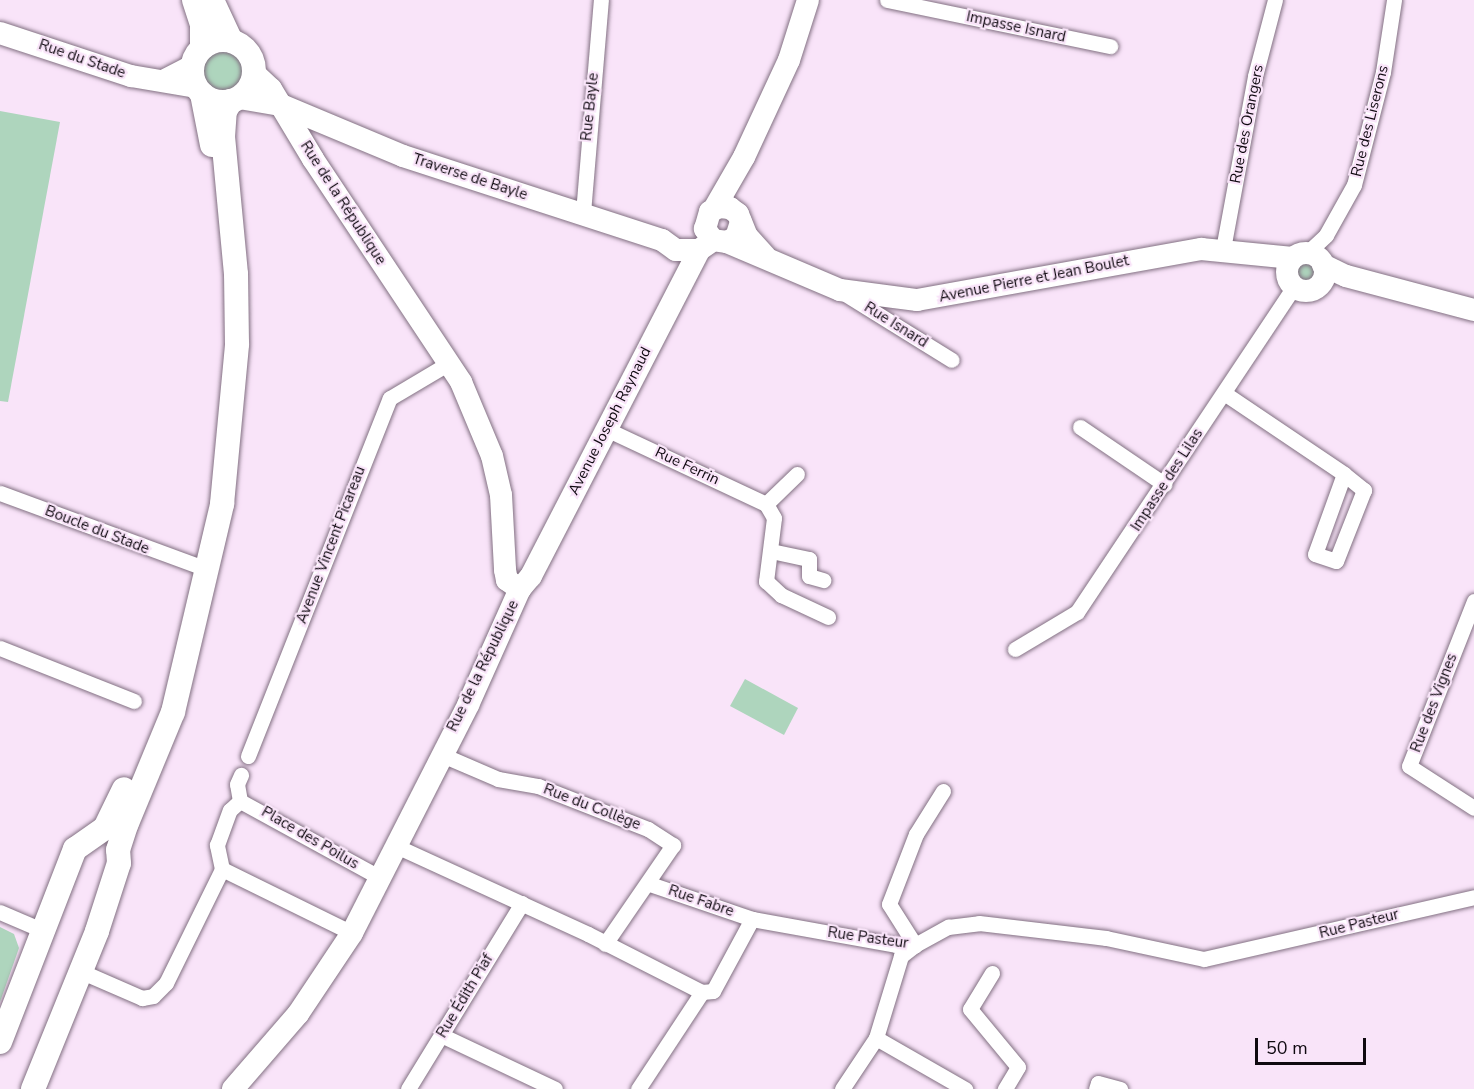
<!DOCTYPE html>
<html>
<head>
<meta charset="utf-8">
<style>
  body { margin:0 }
  #map { position:relative; width:1474px; height:1089px; overflow:hidden; background:#f9e4f9; font-family:"Nunito Sans",sans-serif }
  div>[style] { position:absolute }
  .green>* { inset:0; background:#aed5bd }
  .round { border-radius:50% }
  .roads { filter:drop-shadow(0 0 2px #827082) drop-shadow(0 0 2px #827082) }
  .street>* { height:15px; margin:-7.5px; padding:0 7.5px; transform-origin:7.5px; border-radius:7.5px; background:#fff }
  .secondary>* { height:22px; margin:-11px; padding:0 11px; transform-origin:11px; border-radius:11px; background:#fff }
  .secondary>.ring { margin:-11px; padding:0; box-sizing:content-box; background:none; border:22px solid #fff; border-radius:50% }
  .primary>* { height:24px; margin:-12px; padding:0 12px; transform-origin:12px; border-radius:12px; background:#fff }
  .primary>.ring { margin:-12px; padding:0; box-sizing:content-box; background:none; border:24px solid #fff; border-radius:50% }
  span { translate:-50% -50%; white-space:nowrap; text-align:center; line-height:1.15; -webkit-text-stroke:4.5px #f9e4f9; paint-order:stroke }
  .street-label { font-size:15px; color:#0f0910 }
  .scale { position:absolute; left:1255px; top:1038px; width:111px; height:27px; box-sizing:border-box; border:3px solid #0f0910; border-top:0; padding-left:8px; font-size:18px; line-height:21px; white-space:nowrap; color:#0f0910; -webkit-text-stroke:4px #f9e4f9; paint-order:stroke }
</style>
</head>
<body>
<div id="map">
  <div class="green">
    <div class="round" style="left:193px;top:41px;width:60px;height:60px"></div>
    <div style="clip-path:polygon(0 111px,60px 122px,8px 402px,0 401px)"></div>
    <div style="clip-path:polygon(1313px 255px,1318px 258px,1324px 278px,1312px 290px,1301px 290px,1291px 284px,1287px 269px)"></div>
    <div style="clip-path:polygon(745px 679px,798px 708px,784px 735px,730px 706px)"></div>
    <div style="clip-path:polygon(0 927px,14px 934px,19px 948px,0 1002px)"></div>
  </div>
  <div class="roads">
    <div class="street">
      <div style="left:887px;top:0;width:228px;rotate:11.7deg"></div>
      <div style="left:583px;top:213px;width:214px;rotate:-85.2deg"></div>
      <div style="left:1223px;top:249px;width:176px;rotate:-79.5deg"></div>
      <div style="left:1255px;top:76px;width:79px;rotate:-75.3deg"></div>
      <div style="left:1307px;top:253px;width:26px;rotate:-43deg"></div>
      <div style="left:1326px;top:235px;width:57px;rotate:-60.8deg"></div>
      <div style="left:1354px;top:185px;width:117px;rotate:-75.6deg"></div>
      <div style="left:1383px;top:72px;width:73px;rotate:-81.3deg"></div>
      <div style="left:847px;top:295px;width:123px;rotate:31.8deg"></div>
      <div style="left:1224px;top:393px;width:145px;rotate:34deg"></div>
      <div style="left:1344px;top:474px;width:26px;rotate:39deg"></div>
      <div style="left:1364px;top:490px;width:76px;rotate:111.5deg"></div>
      <div style="left:1336px;top:561px;width:22px;rotate:-162deg"></div>
      <div style="left:1315px;top:554px;width:85px;rotate:-70.1deg"></div>
      <div style="left:1080px;top:427px;width:102px;rotate:34.2deg"></div>
      <div style="left:606px;top:429px;width:177px;rotate:25.1deg"></div>
      <div style="left:766px;top:504px;width:16px;rotate:60deg"></div>
      <div style="left:774px;top:518px;width:64px;rotate:97.2deg"></div>
      <div style="left:766px;top:581px;width:21px;rotate:43deg"></div>
      <div style="left:781px;top:595px;width:52px;rotate:25.1deg"></div>
      <div style="left:0;top:493px;width:209px;rotate:20.2deg"></div>
      <div style="left:766px;top:504px;width:43px;rotate:-44.1deg"></div>
      <div style="left:771px;top:551px;width:39px;rotate:12deg"></div>
      <div style="left:809px;top:559px;width:17px;rotate:90deg"></div>
      <div style="left:809px;top:576px;width:15px;rotate:16deg"></div>
      <div style="left:1474px;top:601px;width:177px;rotate:111.5deg"></div>
      <div style="left:1409px;top:766px;width:77px;rotate:32.9deg"></div>
      <div style="left:0;top:648px;width:144px;rotate:21.6deg"></div>
      <div style="left:1015px;top:649px;width:72px;rotate:-30.8deg"></div>
      <div style="left:1077px;top:612px;width:391px;rotate:-56.3deg"></div>
      <div style="left:440px;top:754px;width:63px;rotate:23.3deg"></div>
      <div style="left:498px;top:779px;width:41px;rotate:9.9deg"></div>
      <div style="left:538px;top:786px;width:118px;rotate:21.4deg"></div>
      <div style="left:648px;top:829px;width:30px;rotate:33deg"></div>
      <div style="left:673px;top:845px;width:120px;rotate:124.5deg"></div>
      <div style="left:248px;top:756px;width:385px;rotate:-68.4deg"></div>
      <div style="left:390px;top:398px;width:69px;rotate:-30.7deg"></div>
      <div style="left:943px;top:791px;width:51px;rotate:122.1deg"></div>
      <div style="left:916px;top:834px;width:75px;rotate:111.1deg"></div>
      <div style="left:889px;top:904px;width:49px;rotate:57.6deg"></div>
      <div style="left:915px;top:945px;width:18px;rotate:142deg"></div>
      <div style="left:901px;top:956px;width:86px;rotate:107deg"></div>
      <div style="left:876px;top:1038px;width:103px;rotate:29.8deg"></div>
      <div style="left:240px;top:801px;width:158px;rotate:28.7deg"></div>
      <div style="left:396px;top:846px;width:211px;rotate:24.6deg"></div>
      <div style="left:588px;top:934px;width:128px;rotate:27deg"></div>
      <div style="left:702px;top:992px;width:11px;rotate:-5deg"></div>
      <div style="left:713px;top:991px;width:82px;rotate:-61.6deg"></div>
      <div style="left:752px;top:919px;width:146px;rotate:10.2deg"></div>
      <div style="left:896px;top:945px;width:19px"></div>
      <div style="left:915px;top:945px;width:38px;rotate:-29deg"></div>
      <div style="left:948px;top:927px;width:31px;rotate:-7deg"></div>
      <div style="left:979px;top:923px;width:128px;rotate:6.7deg"></div>
      <div style="left:1106px;top:938px;width:100px;rotate:12.1deg"></div>
      <div style="left:1204px;top:959px;width:277px;rotate:-12.9deg"></div>
      <div style="left:222px;top:869px;width:145px;rotate:26.2deg"></div>
      <div style="left:650px;top:884px;width:108px;rotate:18.9deg"></div>
      <div style="left:0;top:912px;width:46px;rotate:23.2deg"></div>
      <div style="left:80px;top:971px;width:68px;rotate:23.5deg"></div>
      <div style="left:142px;top:998px;width:11px;rotate:-10deg"></div>
      <div style="left:153px;top:996px;width:18px;rotate:-45deg"></div>
      <div style="left:166px;top:983px;width:127px;rotate:-63.8deg"></div>
      <div style="left:222px;top:869px;width:25px;rotate:-102deg"></div>
      <div style="left:217px;top:845px;width:37px;rotate:-70deg"></div>
      <div style="left:230px;top:810px;width:13px;rotate:-42deg"></div>
      <div style="left:240px;top:801px;width:17px;rotate:-100deg"></div>
      <div style="left:237px;top:784px;width:10px;rotate:-66deg"></div>
      <div style="left:992px;top:973px;width:42px;rotate:121.4deg"></div>
      <div style="left:970px;top:1009px;width:75px;rotate:50.4deg"></div>
      <div style="left:1018px;top:1067px;width:26px;rotate:121deg"></div>
      <div style="left:441px;top:1035px;width:126px;rotate:25.3deg"></div>
      <div style="left:408px;top:1089px;width:218px;rotate:-58.5deg"></div>
      <div style="left:638px;top:1089px;width:116px;rotate:-56.6deg"></div>
      <div style="left:842px;top:1089px;width:61px;rotate:-56.3deg"></div>
      <div style="left:1096px;top:1089px;width:6px;rotate:-72deg"></div>
      <div style="left:1098px;top:1083px;width:23px;rotate:15deg"></div>
    </div>
    <div class="secondary">
      <div style="left:0;top:33px;width:138px;rotate:18.2deg"></div>
      <div style="left:131px;top:76px;width:66px;rotate:9.6deg"></div>
      <div style="left:254px;top:73px;width:23px;rotate:43deg"></div>
      <div style="left:271px;top:89px;width:82px;rotate:59deg"></div>
      <div style="left:313px;top:159px;width:268px;rotate:56.4deg"></div>
      <div style="left:461px;top:382px;width:80px;rotate:67.3deg"></div>
      <div style="left:492px;top:456px;width:40px;rotate:77deg"></div>
      <div style="left:501px;top:495px;width:75px;rotate:86.9deg"></div>
      <div style="left:505px;top:570px;width:10px;rotate:79deg"></div>
      <div style="left:507px;top:580px;width:16px;rotate:35deg"></div>
      <div style="left:165px;top:80px;width:30px;rotate:-27deg"></div>
      <div style="left:239px;top:98px;width:43px;rotate:9.5deg"></div>
      <div style="left:281px;top:105px;width:132px;rotate:22.7deg"></div>
      <div style="left:403px;top:156px;width:272px;rotate:18deg"></div>
      <div style="left:662px;top:240px;width:17px;rotate:36deg"></div>
      <div style="left:676px;top:250px;width:23px"></div>
      <div style="left:699px;top:250px;width:12px;rotate:-35deg"></div>
      <div style="left:714px;top:209px;width:60px;rotate:-60deg"></div>
      <div style="left:744px;top:157px;width:107px;rotate:-65.1deg"></div>
      <div style="left:789px;top:60px;width:63px;rotate:-72.4deg"></div>
      <div style="left:741px;top:222px;width:16px;rotate:108deg"></div>
      <div style="left:736px;top:237px;width:10px;rotate:151deg"></div>
      <div style="left:727px;top:242px;width:14px;rotate:-172deg"></div>
      <div style="left:713px;top:240px;width:14px;rotate:-126deg"></div>
      <div style="left:705px;top:229px;width:18px;rotate:-74deg"></div>
      <div style="left:710px;top:212px;width:10px;rotate:-29deg"></div>
      <div style="left:719px;top:207px;width:11px;rotate:5deg"></div>
      <div style="left:730px;top:208px;width:10px;rotate:37deg"></div>
      <div style="left:738px;top:214px;width:24px;rotate:68deg"></div>
      <div style="left:747px;top:236px;width:27px;rotate:48deg"></div>
      <div style="left:727px;top:242px;width:123px;rotate:23deg"></div>
      <div style="left:840px;top:290px;width:78px;rotate:7.4deg"></div>
      <div style="left:917px;top:300px;width:289px;rotate:-10.2deg"></div>
      <div style="left:1201px;top:249px;width:92px;rotate:5.6deg"></div>
      <div class="ring" style="left:1287px;top:253px;width:16px;height:16px"></div>
      <div style="left:1323px;top:265px;width:25px;rotate:26deg"></div>
      <div style="left:1346px;top:276px;width:132px;rotate:14.9deg"></div>
      <div style="left:233px;top:1089px;width:99px;rotate:-49.1deg"></div>
      <div style="left:298px;top:1014px;width:97px;rotate:-56.3deg"></div>
      <div style="left:352px;top:933px;width:256px;rotate:-63deg"></div>
      <div style="left:468px;top:705px;width:127px;rotate:-65.9deg"></div>
      <div style="left:520px;top:589px;width:17px;rotate:-50deg"></div>
      <div style="left:531px;top:576px;width:367px;rotate:-62.7deg"></div>
    </div>
    <div class="primary">
      <div style="left:194px;top:0;width:25px;rotate:72deg"></div>
      <div style="left:202px;top:24px;width:24px;rotate:90deg"></div>
      <div style="left:212px;top:0;width:45px;rotate:65.1deg"></div>
      <div class="ring" style="left:192px;top:40px;width:38px;height:38px"></div>
      <div style="left:202px;top:94px;width:52px;rotate:78.9deg"></div>
      <div style="left:0;top:1042px;width:207px;rotate:-68.8deg"></div>
      <div style="left:75px;top:849px;width:37px;rotate:-35deg"></div>
      <div style="left:105px;top:828px;width:43px;rotate:-64deg"></div>
      <div style="left:33px;top:1089px;width:170px;rotate:-67.9deg"></div>
      <div style="left:97px;top:931px;width:71px;rotate:-72.1deg"></div>
      <div style="left:119px;top:863px;width:13px;rotate:-94deg"></div>
      <div style="left:118px;top:850px;width:28px;rotate:-72deg"></div>
      <div style="left:127px;top:823px;width:120px;rotate:-67.5deg"></div>
      <div style="left:173px;top:712px;width:214px;rotate:-76.7deg"></div>
      <div style="left:222px;top:504px;width:161px;rotate:-84.6deg"></div>
      <div style="left:237px;top:344px;width:70px;rotate:-90.8deg"></div>
      <div style="left:236px;top:274px;width:138px;rotate:-95.4deg"></div>
      <div style="left:223px;top:137px;width:26px;rotate:-86deg"></div>
      <div style="left:225px;top:111px;width:12px;rotate:-59deg"></div>
    </div>
  </div>
  <div class="street-label">
    <span style="left:1016px;top:27px;rotate:12deg">Impasse Isnard</span>
    <span style="left:82px;top:59px;rotate:19deg">Rue du Stade</span>
    <span style="left:590px;top:107px;rotate:-84deg">Rue Bayle</span>
    <span style="left:1370px;top:121px;rotate:-76deg">Rue des Liserons</span>
    <span style="left:1247px;top:124px;rotate:-79deg">Rue des Orangers</span>
    <span style="left:470px;top:177px;rotate:18deg">Traverse de Bayle</span>
    <span style="left:343px;top:203px;rotate:57deg">Rue de la République</span>
    <span style="left:1034px;top:279px;rotate:-11deg">Avenue Pierre et Jean Boulet</span>
    <span style="left:896px;top:325px;rotate:32deg">Rue Isnard</span>
    <span style="left:610px;top:421px;rotate:-63deg">Avenue Joseph Raynaud</span>
    <span style="left:687px;top:466px;rotate:25deg">Rue Ferrin</span>
    <span style="left:1167px;top:480px;rotate:-57deg">Impasse des Lilas</span>
    <span style="left:97px;top:530px;rotate:21deg">Boucle du Stade</span>
    <span style="left:331px;top:545px;rotate:-69deg">Avenue Vincent Picareau</span>
    <span style="left:483px;top:666px;rotate:-64deg">Rue de la République</span>
    <span style="left:1434px;top:703px;rotate:-69deg">Rue des Vignes</span>
    <span style="left:592px;top:807px;rotate:21deg">Rue du Collège</span>
    <span style="left:310px;top:838px;rotate:30deg">Place des Poilus</span>
    <span style="left:701px;top:901px;rotate:19deg">Rue Fabre</span>
    <span style="left:1359px;top:924px;rotate:-14deg">Rue Pasteur</span>
    <span style="left:868px;top:938px;rotate:8deg">Rue Pasteur</span>
    <span style="left:465px;top:996px;rotate:-59deg">Rue Édith Piaf</span>
  </div>
  <div class="scale">50 m</div>
</div>
</body>
</html>
